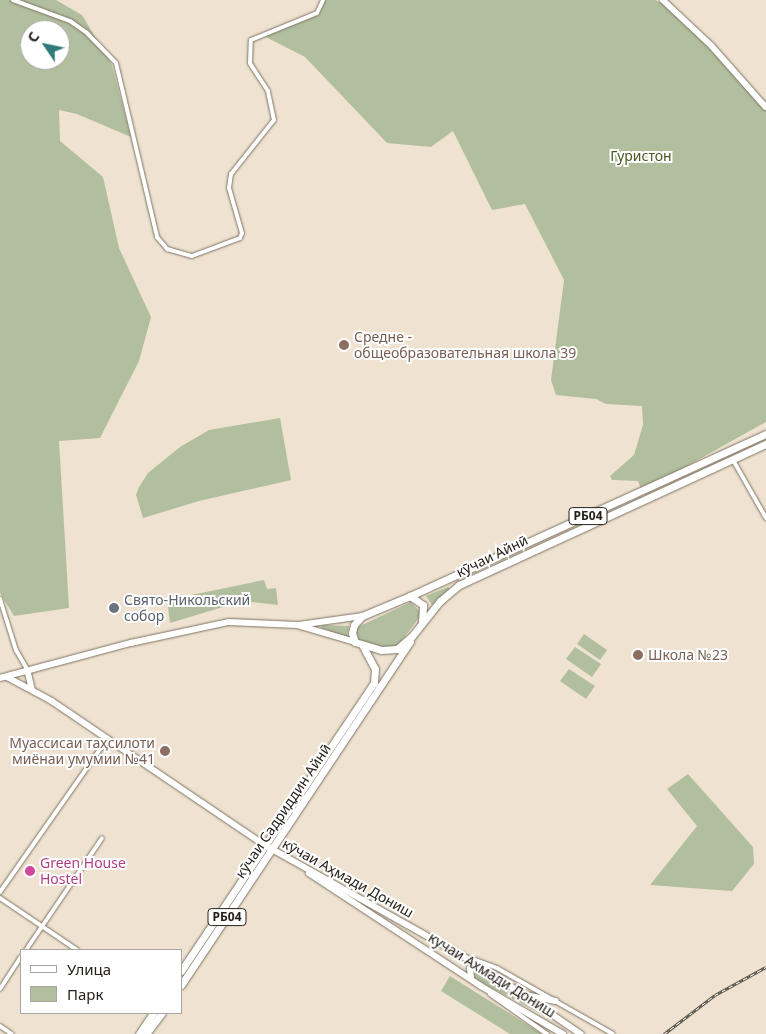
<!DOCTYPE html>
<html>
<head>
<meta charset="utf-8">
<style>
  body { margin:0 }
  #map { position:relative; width:766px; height:1034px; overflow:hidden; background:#efe2d1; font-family:"Noto Sans",sans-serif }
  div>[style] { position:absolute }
  .green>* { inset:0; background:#b2bf9e }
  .roads { filter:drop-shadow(0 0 1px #7e7363) drop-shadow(0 0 1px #7e7363) }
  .street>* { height:4px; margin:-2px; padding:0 2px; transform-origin:2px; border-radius:2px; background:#fff }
  .secondary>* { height:5.5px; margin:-2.75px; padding:0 2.75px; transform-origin:2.75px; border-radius:2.75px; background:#fff }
  .highway>* { height:7px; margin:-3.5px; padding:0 3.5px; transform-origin:3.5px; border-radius:3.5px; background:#fff }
  .rail>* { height:3px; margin-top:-1.5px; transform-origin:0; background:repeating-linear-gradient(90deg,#fff 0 4px,#514b41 0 8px); box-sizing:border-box; border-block:1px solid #514b41 }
  .dots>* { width:14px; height:14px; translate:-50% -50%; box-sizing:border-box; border:2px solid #fff; border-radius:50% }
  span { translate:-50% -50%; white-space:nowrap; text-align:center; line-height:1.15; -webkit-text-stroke:4px #fff; paint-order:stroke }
  .shield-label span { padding:1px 4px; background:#fff; border:1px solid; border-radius:4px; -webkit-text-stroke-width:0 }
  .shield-label { font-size:12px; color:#252019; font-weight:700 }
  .park-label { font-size:14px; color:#46581e }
  .education-label { font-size:14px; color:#785e54 }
  .left { translate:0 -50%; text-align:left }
  .right { translate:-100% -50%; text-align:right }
  .street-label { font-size:14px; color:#252019 }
  .worship-label { font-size:14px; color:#5b616d }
  .hotel-label { font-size:14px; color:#b23c85 }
  .legend { position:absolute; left:20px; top:949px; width:162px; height:65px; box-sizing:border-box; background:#fff; border:1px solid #a8a6a3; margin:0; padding:6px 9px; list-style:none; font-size:15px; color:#252019 }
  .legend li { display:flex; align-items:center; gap:10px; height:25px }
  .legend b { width:25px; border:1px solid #a8a6a3 }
  .north { position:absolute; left:20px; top:20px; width:50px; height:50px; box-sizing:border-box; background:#fff; border:1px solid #a8a6a3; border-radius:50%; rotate:304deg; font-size:14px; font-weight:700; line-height:20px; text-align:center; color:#252019 }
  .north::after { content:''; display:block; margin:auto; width:18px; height:22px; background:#317a7a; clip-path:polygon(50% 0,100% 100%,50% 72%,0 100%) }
</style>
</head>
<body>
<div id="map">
  <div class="green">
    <div style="clip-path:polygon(evenodd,0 0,56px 0,82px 15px,112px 65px,131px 137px,77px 114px,59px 110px,60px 141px,103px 177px,119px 248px,151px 317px,139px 361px,100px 438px,59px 441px,69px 608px,14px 616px,0 593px,0 0,30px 30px,60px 30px,60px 60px,30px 60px,30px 30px)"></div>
    <div style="clip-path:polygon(322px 0,655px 0,674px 9px,766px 108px,766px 422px,642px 491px,638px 481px,612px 480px,610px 476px,634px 455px,643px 425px,642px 406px,606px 404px,596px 399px,556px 395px,551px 380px,564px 280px,525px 204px,492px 210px,453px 131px,431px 147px,387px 143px,305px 57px,262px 35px,317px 11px)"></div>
    <div style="clip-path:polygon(280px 418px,291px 480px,199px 501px,143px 518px,136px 495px,139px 487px,148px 473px,180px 447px,209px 430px)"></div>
    <div style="clip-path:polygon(264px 580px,267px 589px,276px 588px,278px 605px,243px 601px,170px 623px,167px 600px)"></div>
    <div style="clip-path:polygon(448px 587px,450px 589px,432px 605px,426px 596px)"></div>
    <div style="clip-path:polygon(411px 602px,422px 614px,399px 644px,386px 648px,359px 640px,356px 630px,360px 626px)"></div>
    <div style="clip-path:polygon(322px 625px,349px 626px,347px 637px,321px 628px)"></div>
    <div style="clip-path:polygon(584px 634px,607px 650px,600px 660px,577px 644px)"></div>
    <div style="clip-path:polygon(575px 647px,601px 664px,592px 677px,566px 659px)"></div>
    <div style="clip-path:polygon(569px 669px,595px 686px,586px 699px,560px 681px)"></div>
    <div style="clip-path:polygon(688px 774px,753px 847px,754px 864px,732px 891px,650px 885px,697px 826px,667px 789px)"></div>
    <div style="clip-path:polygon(479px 971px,486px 975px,543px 1015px,475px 979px,474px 973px)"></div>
    <div style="clip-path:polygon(450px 976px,542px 1034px,510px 1034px,441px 991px)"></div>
  </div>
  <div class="roads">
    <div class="street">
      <div style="left:13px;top:0;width:61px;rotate:20.2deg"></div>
      <div style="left:70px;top:21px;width:19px;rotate:35deg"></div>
      <div style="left:86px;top:32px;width:43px;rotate:45.9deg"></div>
      <div style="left:116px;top:63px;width:179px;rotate:76.7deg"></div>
      <div style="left:157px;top:237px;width:16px;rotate:50deg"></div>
      <div style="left:167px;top:249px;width:26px;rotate:16deg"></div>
      <div style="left:192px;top:256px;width:51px;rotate:-20.6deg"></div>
      <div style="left:240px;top:238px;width:5px;rotate:-68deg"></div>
      <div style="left:242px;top:233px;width:47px;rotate:-106.1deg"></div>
      <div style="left:229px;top:188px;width:14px;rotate:-82deg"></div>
      <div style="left:231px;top:174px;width:69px;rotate:-51.5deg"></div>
      <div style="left:274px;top:120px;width:30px;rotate:-102deg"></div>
      <div style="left:268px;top:91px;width:33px;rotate:-123deg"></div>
      <div style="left:250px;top:63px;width:23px;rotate:-88deg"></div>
      <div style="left:251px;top:40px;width:71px;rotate:-22.2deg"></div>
      <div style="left:317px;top:13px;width:14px;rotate:-65deg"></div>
      <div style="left:733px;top:460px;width:67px;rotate:60.4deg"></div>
      <div style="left:0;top:599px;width:53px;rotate:72.6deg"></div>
      <div style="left:16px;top:650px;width:24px;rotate:60deg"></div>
      <div style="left:0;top:892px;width:187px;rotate:-55deg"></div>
      <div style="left:0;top:898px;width:93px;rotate:34deg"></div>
      <div style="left:26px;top:950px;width:135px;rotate:-55.8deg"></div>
      <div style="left:472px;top:959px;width:27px;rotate:20deg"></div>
      <div style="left:497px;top:968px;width:133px;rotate:29.6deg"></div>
      <div style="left:0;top:989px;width:38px;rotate:-57deg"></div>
      <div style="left:490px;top:994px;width:70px;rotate:35.1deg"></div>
      <div style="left:0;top:1026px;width:14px;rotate:34deg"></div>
    </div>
    <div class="secondary">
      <div style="left:663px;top:0;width:67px;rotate:43.2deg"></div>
      <div style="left:712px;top:46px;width:81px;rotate:48.5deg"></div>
      <div style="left:299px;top:625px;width:64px;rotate:-8.1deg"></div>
      <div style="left:28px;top:671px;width:18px;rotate:77deg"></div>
      <div style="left:7px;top:677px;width:51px;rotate:28.1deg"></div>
      <div style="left:52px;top:701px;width:257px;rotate:34.1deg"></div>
      <div style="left:265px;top:845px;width:253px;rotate:29.3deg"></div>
      <div style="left:486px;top:969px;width:115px;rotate:34.4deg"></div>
      <div style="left:0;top:678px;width:136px;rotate:-15deg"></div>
      <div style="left:131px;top:643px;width:100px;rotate:-12.1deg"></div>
      <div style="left:229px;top:622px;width:68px;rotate:2.5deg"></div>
      <div style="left:297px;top:625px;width:60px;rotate:16.3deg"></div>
      <div style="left:309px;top:873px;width:206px;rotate:33.3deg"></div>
      <div style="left:481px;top:986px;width:95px;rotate:30.3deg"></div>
      <div style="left:471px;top:978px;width:9px;rotate:-96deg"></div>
      <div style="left:470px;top:969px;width:10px;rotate:-24deg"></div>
      <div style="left:525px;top:995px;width:31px;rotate:11deg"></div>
    </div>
    <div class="highway">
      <div style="left:410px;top:596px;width:391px;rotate:-24.5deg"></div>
      <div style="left:422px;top:621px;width:16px;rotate:-86deg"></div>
      <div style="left:423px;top:605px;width:16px;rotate:-145deg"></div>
      <div style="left:410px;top:596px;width:52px;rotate:157.4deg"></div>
      <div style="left:362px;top:616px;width:12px;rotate:132deg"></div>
      <div style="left:354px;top:625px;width:8px;rotate:104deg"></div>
      <div style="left:352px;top:633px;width:9px;rotate:72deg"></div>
      <div style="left:355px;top:642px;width:27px;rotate:17deg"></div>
      <div style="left:381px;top:650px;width:16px;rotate:-4deg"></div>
      <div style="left:397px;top:649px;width:20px;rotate:-41deg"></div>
      <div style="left:412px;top:636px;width:45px;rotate:-51.3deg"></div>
      <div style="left:440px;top:601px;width:25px;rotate:-40deg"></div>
      <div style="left:459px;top:585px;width:338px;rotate:-24.7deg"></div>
      <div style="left:181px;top:971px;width:347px;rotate:-56.2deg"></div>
      <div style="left:374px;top:683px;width:14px;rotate:-86deg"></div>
      <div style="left:375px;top:669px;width:27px;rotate:-118deg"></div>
      <div style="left:181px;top:985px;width:413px;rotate:-56.3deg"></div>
      <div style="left:139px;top:1034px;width:25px;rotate:-56deg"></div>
      <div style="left:146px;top:1034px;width:26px;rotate:-53deg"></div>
    </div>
  </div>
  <div class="rail">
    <div style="left:664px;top:1034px;width:64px;rotate:-37.4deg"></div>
    <div style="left:715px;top:995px;width:58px;rotate:-28.8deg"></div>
  </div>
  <div class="dots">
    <div style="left:344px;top:345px;background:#8d6e63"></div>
    <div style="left:114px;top:608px;background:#6b7280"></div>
    <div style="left:638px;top:655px;background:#8d6e63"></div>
    <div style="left:165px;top:751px;background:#8d6e63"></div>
    <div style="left:30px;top:871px;background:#d1479c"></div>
  </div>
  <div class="shield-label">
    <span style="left:588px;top:516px">РБ04</span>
    <span style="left:227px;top:917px">РБ04</span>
  </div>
  <div class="park-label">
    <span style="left:641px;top:156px">Гуристон</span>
  </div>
  <div class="education-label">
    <span class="left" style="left:354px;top:345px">Средне -<br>общеобразовательная школа 39</span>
    <span class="left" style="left:648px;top:655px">Школа №23</span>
    <span class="right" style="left:155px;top:751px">Муассисаи таҳсилоти<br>миёнаи умумии №41</span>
  </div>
  <div class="street-label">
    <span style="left:492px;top:556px;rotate:-26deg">кӯчаи Айнӣ</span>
    <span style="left:283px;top:811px;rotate:-56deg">кӯчаи Садриддин Айнӣ</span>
    <span style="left:348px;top:878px;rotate:29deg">кӯчаи Аҳмади Дониш</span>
    <span style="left:492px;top:975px;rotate:32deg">кучаи Ахмади Дониш</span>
  </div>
  <div class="worship-label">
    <span class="left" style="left:124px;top:608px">Свято-Никольский<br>собор</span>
  </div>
  <div class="hotel-label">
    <span class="left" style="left:40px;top:871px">Green House<br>Hostel</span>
  </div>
  <ul class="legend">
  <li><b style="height:6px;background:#fff"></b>Улица</li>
  <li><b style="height:14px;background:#b2bf9e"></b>Парк</li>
  </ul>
  <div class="north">С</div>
</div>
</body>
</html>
